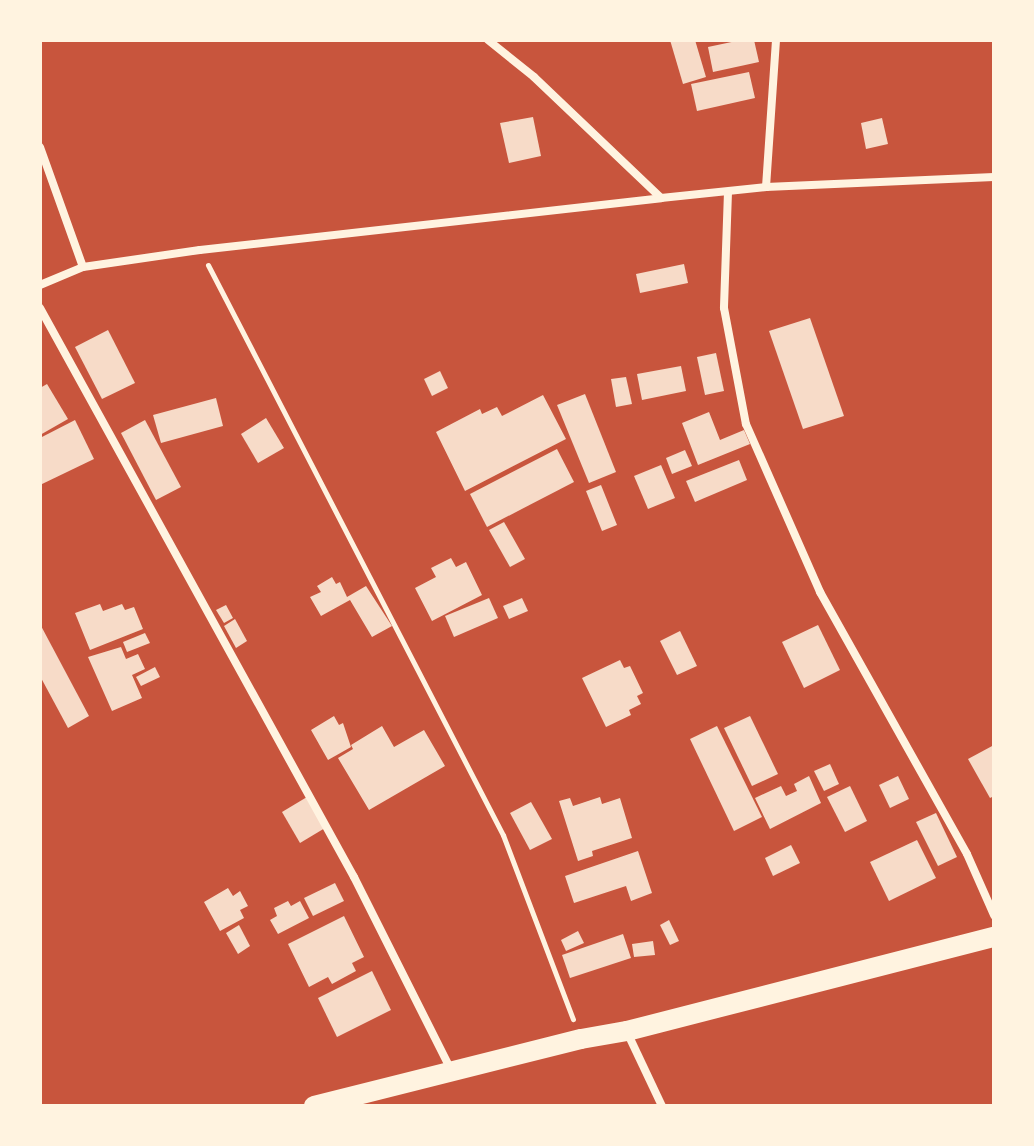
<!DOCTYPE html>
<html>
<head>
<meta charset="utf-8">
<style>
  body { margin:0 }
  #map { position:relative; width:1034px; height:1146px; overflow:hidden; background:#c8553d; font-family:Arial,sans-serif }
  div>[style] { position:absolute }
  .building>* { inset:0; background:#f7dbc8 }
  .path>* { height:5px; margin:-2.5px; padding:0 2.5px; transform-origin:2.5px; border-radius:2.5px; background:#fff3e0 }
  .minor>* { height:8px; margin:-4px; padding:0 4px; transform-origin:4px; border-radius:4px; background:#fff3e0 }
  .primary>* { height:20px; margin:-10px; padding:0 10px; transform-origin:10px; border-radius:10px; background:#fff3e0 }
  span { translate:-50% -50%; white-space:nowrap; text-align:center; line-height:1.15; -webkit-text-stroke:7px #fff3e0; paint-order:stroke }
  .frame { position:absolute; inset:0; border:42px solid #fff3e0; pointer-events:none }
</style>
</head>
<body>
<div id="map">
  <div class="building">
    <div style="clip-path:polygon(670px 40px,695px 40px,706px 77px,683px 84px)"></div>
    <div style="clip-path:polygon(741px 40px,754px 40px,759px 62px,713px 72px,708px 47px)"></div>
    <div style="clip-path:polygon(749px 72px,755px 98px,697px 111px,691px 84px)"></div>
    <div style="clip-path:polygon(533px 117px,541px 156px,509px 163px,500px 123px)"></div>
    <div style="clip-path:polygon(882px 118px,888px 144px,866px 149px,861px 123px)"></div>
    <div style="clip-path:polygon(684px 264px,688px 283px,640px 293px,636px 274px)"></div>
    <div style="clip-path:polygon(810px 318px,844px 416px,803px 429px,769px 331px)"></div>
    <div style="clip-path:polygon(108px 330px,135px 383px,102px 399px,75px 347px)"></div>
    <div style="clip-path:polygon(716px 353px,724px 391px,705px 395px,697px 357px)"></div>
    <div style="clip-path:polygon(681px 366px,686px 391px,642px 400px,637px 374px)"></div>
    <div style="clip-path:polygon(440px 371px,448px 388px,432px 396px,424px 379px)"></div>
    <div style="clip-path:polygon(626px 377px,632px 404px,616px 407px,611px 379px)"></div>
    <div style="clip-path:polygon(47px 384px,68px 419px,40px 435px,40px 388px)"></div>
    <div style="clip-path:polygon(585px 394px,616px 472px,589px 483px,557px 405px)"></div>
    <div style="clip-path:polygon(543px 395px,566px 439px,465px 491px,436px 432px,480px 409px,482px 414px,497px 407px,502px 416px)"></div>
    <div style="clip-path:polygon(216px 398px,223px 426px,161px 443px,153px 415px)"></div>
    <div style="clip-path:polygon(709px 412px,720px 440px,744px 430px,750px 444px,698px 465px,682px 423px)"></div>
    <div style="clip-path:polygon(266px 418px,284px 448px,258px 463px,241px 434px)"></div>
    <div style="clip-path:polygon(75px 420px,94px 459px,40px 485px,40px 438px)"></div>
    <div style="clip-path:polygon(145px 420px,181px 487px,156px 500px,121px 433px)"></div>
    <div style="clip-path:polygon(557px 449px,574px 482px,487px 527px,470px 494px)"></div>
    <div style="clip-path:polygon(685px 450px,692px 466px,672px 474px,666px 458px)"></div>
    <div style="clip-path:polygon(739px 460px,747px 480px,695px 502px,686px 481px)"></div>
    <div style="clip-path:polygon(661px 465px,675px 498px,648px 509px,634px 476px)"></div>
    <div style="clip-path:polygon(601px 485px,617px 525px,602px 531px,586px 491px)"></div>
    <div style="clip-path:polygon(504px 522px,525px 559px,510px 567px,489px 530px)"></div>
    <div style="clip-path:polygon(451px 558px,456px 567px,466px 562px,482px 595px,432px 621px,415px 588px,436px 577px,431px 568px)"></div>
    <div style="clip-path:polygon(332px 577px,336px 584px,340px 582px,347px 597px,366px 586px,392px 626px,372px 637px,350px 600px,321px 616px,310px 597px,321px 592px,317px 586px)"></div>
    <div style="clip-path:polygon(489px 598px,498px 618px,454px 637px,445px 616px)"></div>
    <div style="clip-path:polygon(522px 598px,528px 611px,509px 619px,503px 606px)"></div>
    <div style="clip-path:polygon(100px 604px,103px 611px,122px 604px,125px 610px,134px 607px,143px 629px,90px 650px,75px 613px)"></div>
    <div style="clip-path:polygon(226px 605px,233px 618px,224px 623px,216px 610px)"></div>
    <div style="clip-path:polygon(235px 619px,247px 641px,236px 648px,224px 626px)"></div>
    <div style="clip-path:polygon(40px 624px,89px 716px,68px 728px,40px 676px)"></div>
    <div style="clip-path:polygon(818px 625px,840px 670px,804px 688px,782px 642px)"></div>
    <div style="clip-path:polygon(680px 631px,697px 666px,677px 675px,660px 641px)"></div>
    <div style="clip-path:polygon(145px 633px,150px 643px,127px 652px,123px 642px)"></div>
    <div style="clip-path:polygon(121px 647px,126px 659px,138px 654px,145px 669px,132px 675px,142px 698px,112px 711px,88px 657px)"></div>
    <div style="clip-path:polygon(620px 660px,624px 668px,630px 666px,643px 693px,637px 696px,641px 704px,629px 710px,631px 715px,606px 727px,582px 678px)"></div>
    <div style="clip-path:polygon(155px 667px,160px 677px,141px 686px,136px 677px)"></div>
    <div style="clip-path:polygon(334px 716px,339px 725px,343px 723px,351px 747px,328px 760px,311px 730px)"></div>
    <div style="clip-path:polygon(750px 716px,778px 774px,752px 786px,724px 728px)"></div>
    <div style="clip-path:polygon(382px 726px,394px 747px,424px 730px,445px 766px,369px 810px,338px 758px,353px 749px,351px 745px)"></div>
    <div style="clip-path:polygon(717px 726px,762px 817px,734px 831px,690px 739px)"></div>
    <div style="clip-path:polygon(994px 745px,994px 796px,990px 798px,968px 759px)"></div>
    <div style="clip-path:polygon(830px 764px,839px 784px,824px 791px,814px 771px)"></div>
    <div style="clip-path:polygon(809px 776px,821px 803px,770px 829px,755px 798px,781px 786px,786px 796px,797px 791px,794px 784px)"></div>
    <div style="clip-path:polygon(898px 776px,909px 799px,890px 808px,879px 785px)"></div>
    <div style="clip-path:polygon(850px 786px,867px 821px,845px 832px,827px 797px)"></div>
    <div style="clip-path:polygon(307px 797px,325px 828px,300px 843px,282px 812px)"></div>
    <div style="clip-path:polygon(600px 797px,602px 804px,620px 798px,632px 838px,592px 851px,593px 856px,578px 861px,559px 801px,570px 798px,573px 806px)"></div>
    <div style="clip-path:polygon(531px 802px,552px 839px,530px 850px,510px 813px)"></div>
    <div style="clip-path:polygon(936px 813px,957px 857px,938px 866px,916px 822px)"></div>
    <div style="clip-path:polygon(917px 840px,936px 878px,889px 901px,870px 862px)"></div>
    <div style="clip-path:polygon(791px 845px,800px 863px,773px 876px,765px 858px)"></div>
    <div style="clip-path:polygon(638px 851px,652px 893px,631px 901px,626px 886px,574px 903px,565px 876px)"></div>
    <div style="clip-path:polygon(335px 883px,344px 901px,313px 916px,304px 898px)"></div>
    <div style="clip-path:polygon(228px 888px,233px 896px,240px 891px,248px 906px,240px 910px,244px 918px,220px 931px,204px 902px)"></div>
    <div style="clip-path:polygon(288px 901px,291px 906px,300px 901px,309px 918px,278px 934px,270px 920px,277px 916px,274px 908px)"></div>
    <div style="clip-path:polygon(344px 916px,364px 957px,352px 963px,356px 971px,332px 984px,328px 977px,309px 987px,288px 944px)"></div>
    <div style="clip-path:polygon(669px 920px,679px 941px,670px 945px,660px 925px)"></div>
    <div style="clip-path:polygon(239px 925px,250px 946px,238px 954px,226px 933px)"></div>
    <div style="clip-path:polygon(578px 931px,584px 943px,566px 951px,561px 940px)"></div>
    <div style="clip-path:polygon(623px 934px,631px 958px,570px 978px,562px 955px)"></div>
    <div style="clip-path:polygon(653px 941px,655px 955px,634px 957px,632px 944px)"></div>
    <div style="clip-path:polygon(372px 971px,391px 1010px,337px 1037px,318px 998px)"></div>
  </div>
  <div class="path">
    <div style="left:208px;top:265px;width:642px;rotate:62.64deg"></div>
    <div style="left:503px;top:835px;width:197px;rotate:69.2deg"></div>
  </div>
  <div class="minor">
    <div style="left:488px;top:40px;width:59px;rotate:38.8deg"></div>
    <div style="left:534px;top:77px;width:175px;rotate:43.6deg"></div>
    <div style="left:40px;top:147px;width:127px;rotate:70.3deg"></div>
    <div style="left:766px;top:187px;width:147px;rotate:-86.1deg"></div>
    <div style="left:728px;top:192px;width:116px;rotate:92deg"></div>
    <div style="left:724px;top:308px;width:118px;rotate:79.3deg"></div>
    <div style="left:746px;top:424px;width:184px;rotate:66.2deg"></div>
    <div style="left:820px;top:592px;width:300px;rotate:60.7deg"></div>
    <div style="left:967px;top:854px;width:67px;rotate:66.1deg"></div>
    <div style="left:40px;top:285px;width:47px;rotate:-22.7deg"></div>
    <div style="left:83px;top:267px;width:118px;rotate:-8.3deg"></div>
    <div style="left:200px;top:250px;width:464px;rotate:-6.4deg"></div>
    <div style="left:661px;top:198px;width:106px;rotate:-6deg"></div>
    <div style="left:766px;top:187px;width:228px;rotate:-2.5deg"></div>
    <div style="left:40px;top:308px;width:650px;rotate:61.11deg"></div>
    <div style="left:354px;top:877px;width:216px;rotate:63.3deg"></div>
    <div style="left:627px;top:1032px;width:82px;rotate:64.7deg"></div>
  </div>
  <div class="primary">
    <div style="left:314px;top:1106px;width:275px;rotate:-14.1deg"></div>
    <div style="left:581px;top:1039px;width:47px;rotate:-9.9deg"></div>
    <div style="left:627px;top:1031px;width:379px;rotate:-14.4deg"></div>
  </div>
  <div class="frame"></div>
</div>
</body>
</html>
